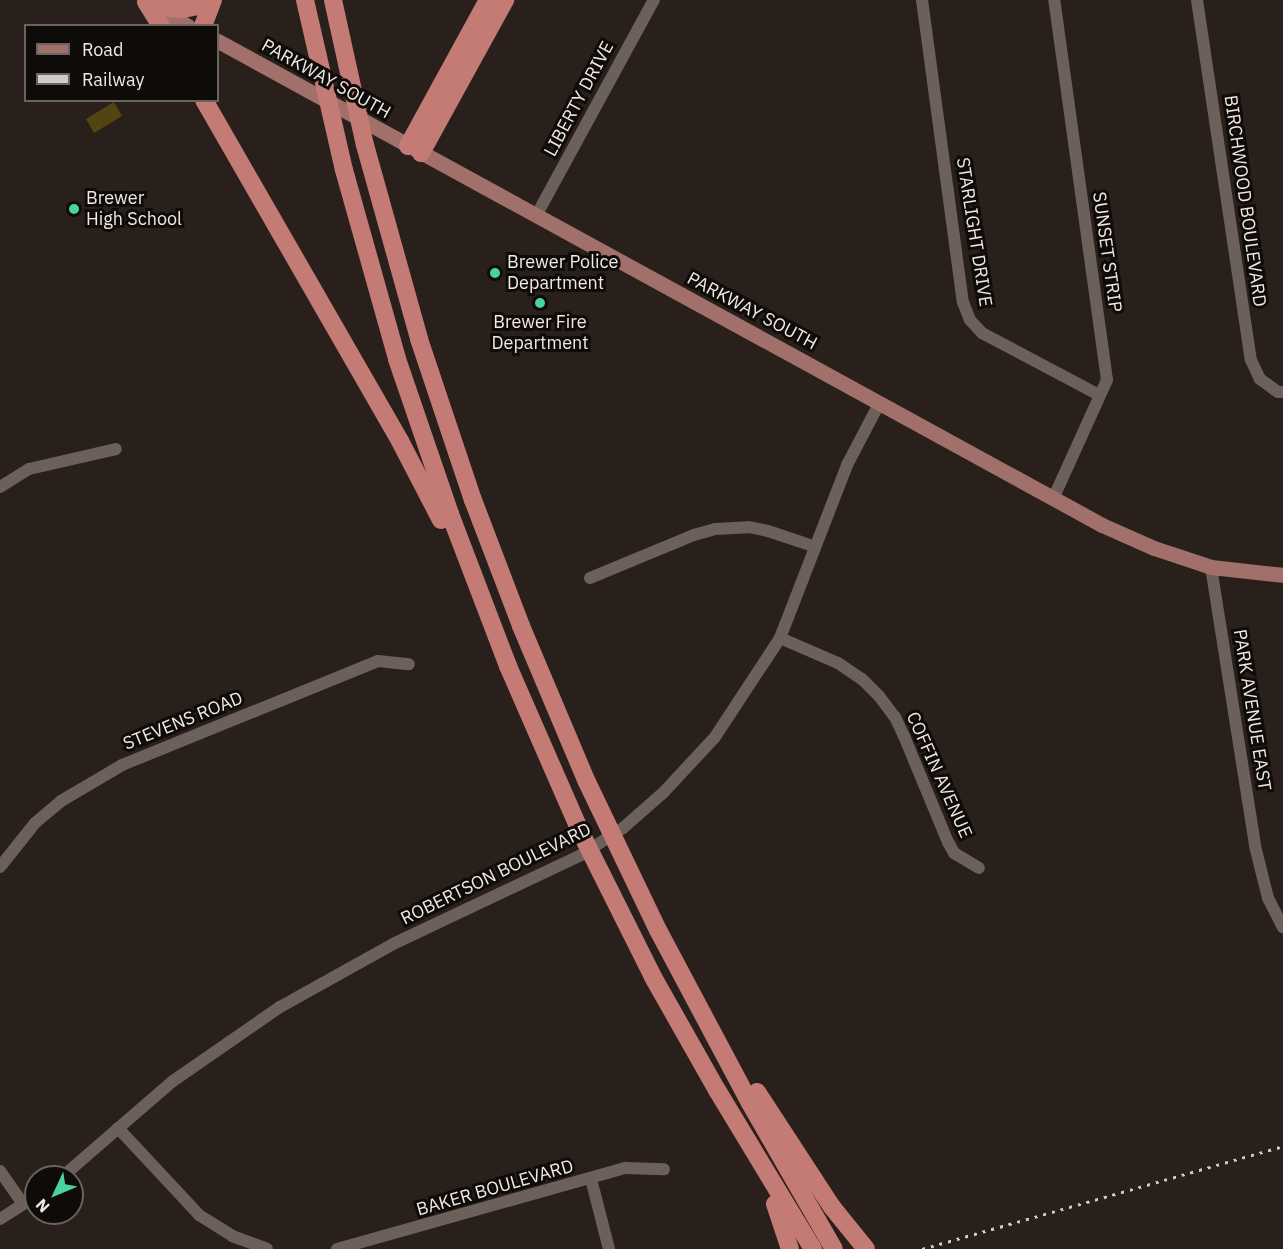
<!DOCTYPE html>
<html>
<head>
<meta charset="utf-8">
<style>
  body { margin:0 }
  #map { position:relative; width:1283px; height:1249px; overflow:hidden; background:#2a201b; font-family:"IBM Plex Sans",sans-serif }
  div>[style] { position:absolute }
  .green>* { inset:0; background:#524511 }
  .minor>* { height:12px; margin:-6px; padding:0 6px; transform-origin:6px; border-radius:6px; background:#6c605b }
  .major>* { height:15px; margin:-7.5px; padding:0 7.5px; transform-origin:7.5px; border-radius:7.5px; background:#a1706b }
  .highway>* { height:18px; margin:-9px; padding:0 9px; transform-origin:9px; border-radius:9px; background:#c47b76 }
  .rail>* { height:3px; margin-top:-1.5px; transform-origin:0; background:repeating-linear-gradient(90deg,#d1cac6 0 3px,transparent 0 9px) }
  .dots>* { width:16px; height:16px; translate:-50% -50%; box-sizing:border-box; border:3px solid #0f0b08; border-radius:50% }
  span { translate:-50% -50%; white-space:nowrap; text-align:center; line-height:1.15; -webkit-text-stroke:6px #0f0b08; paint-order:stroke }
  .street-label { font-size:18px; color:#f0e9e5 }
  .poi-label { font-size:18px; color:#f0e9e5 }
  .left { translate:0 -50%; text-align:left }
  .legend { position:absolute; left:24px; top:24px; width:195px; height:78px; box-sizing:border-box; background:#0f0b08; border:2px solid #696460; margin:0; padding:8px 10px; list-style:none; font-size:18px; color:#f0e9e5 }
  .legend li { display:flex; align-items:center; gap:12px; height:30px }
  .legend b { width:30px; border:2px solid #696460 }
  .north { position:absolute; left:24px; top:1165px; width:60px; height:60px; box-sizing:border-box; background:#0f0b08; border:2px solid #696460; border-radius:50%; rotate:226deg; font-size:16px; font-weight:700; line-height:24px; text-align:center; color:#f0e9e5 }
  .north::after { content:''; display:block; margin:auto; width:21px; height:27px; background:#48d49d; clip-path:polygon(50% 0,100% 100%,50% 72%,0 100%) }
</style>
</head>
<body>
<div id="map">
  <div class="green">
    <div style="clip-path:polygon(114px 102px,122px 116px,94px 133px,86px 119px)"></div>
  </div>
  <div class="minor">
    <div style="left:922px;top:0;width:305px;rotate:82.3deg"></div>
    <div style="left:963px;top:302px;width:19px;rotate:69deg"></div>
    <div style="left:970px;top:320px;width:18px;rotate:47deg"></div>
    <div style="left:982px;top:333px;width:132px;rotate:27.9deg"></div>
    <div style="left:1197px;top:0;width:364px;rotate:81.5deg"></div>
    <div style="left:1251px;top:360px;width:21px;rotate:65deg"></div>
    <div style="left:1260px;top:379px;width:22px;rotate:36deg"></div>
    <div style="left:1278px;top:392px;width:5px"></div>
    <div style="left:536px;top:216px;width:246px;rotate:-61.4deg"></div>
    <div style="left:0;top:487px;width:34px;rotate:-32deg"></div>
    <div style="left:29px;top:469px;width:89px;rotate:-12.9deg"></div>
    <div style="left:1053px;top:499px;width:131px;rotate:-65.6deg"></div>
    <div style="left:1107px;top:380px;width:384px;rotate:-97.9deg"></div>
    <div style="left:1211px;top:567px;width:282px;rotate:81deg"></div>
    <div style="left:1255px;top:846px;width:54px;rotate:76deg"></div>
    <div style="left:1268px;top:898px;width:33px;rotate:63deg"></div>
    <div style="left:590px;top:578px;width:113px;rotate:-22.5deg"></div>
    <div style="left:694px;top:535px;width:22px;rotate:-16deg"></div>
    <div style="left:715px;top:529px;width:34px;rotate:-3deg"></div>
    <div style="left:749px;top:527px;width:19px;rotate:12deg"></div>
    <div style="left:768px;top:531px;width:47px;rotate:18.4deg"></div>
    <div style="left:780px;top:638px;width:63px;rotate:23.3deg"></div>
    <div style="left:838px;top:663px;width:29px;rotate:34deg"></div>
    <div style="left:862px;top:679px;width:24px;rotate:45deg"></div>
    <div style="left:879px;top:696px;width:26px;rotate:53deg"></div>
    <div style="left:895px;top:717px;width:21px;rotate:65deg"></div>
    <div style="left:904px;top:736px;width:115px;rotate:67.5deg"></div>
    <div style="left:948px;top:842px;width:13px;rotate:61deg"></div>
    <div style="left:954px;top:853px;width:29px;rotate:31deg"></div>
    <div style="left:0;top:867px;width:56px;rotate:-51.5deg"></div>
    <div style="left:35px;top:823px;width:34px;rotate:-40deg"></div>
    <div style="left:61px;top:801px;width:71px;rotate:-30.5deg"></div>
    <div style="left:122px;top:765px;width:276px;rotate:-22.1deg"></div>
    <div style="left:378px;top:661px;width:31px;rotate:6deg"></div>
    <div style="left:118px;top:1128px;width:119px;rotate:47deg"></div>
    <div style="left:199px;top:1215px;width:39px;rotate:32deg"></div>
    <div style="left:232px;top:1236px;width:37px;rotate:20deg"></div>
    <div style="left:0;top:1171px;width:40px;rotate:55.1deg"></div>
    <div style="left:62px;top:1177px;width:147px;rotate:-40.9deg"></div>
    <div style="left:173px;top:1081px;width:130px;rotate:-34.7deg"></div>
    <div style="left:280px;top:1007px;width:129px;rotate:-29.1deg"></div>
    <div style="left:393px;top:944px;width:208px;rotate:-25.3deg"></div>
    <div style="left:581px;top:855px;width:50px;rotate:-32.7deg"></div>
    <div style="left:623px;top:828px;width:53px;rotate:-41.2deg"></div>
    <div style="left:663px;top:793px;width:76px;rotate:-47.1deg"></div>
    <div style="left:715px;top:737px;width:118px;rotate:-56.7deg"></div>
    <div style="left:780px;top:638px;width:186px;rotate:-68.8deg"></div>
    <div style="left:847px;top:465px;width:69px;rotate:-62.3deg"></div>
    <div style="left:591px;top:1179px;width:72px;rotate:75.6deg"></div>
    <div style="left:0;top:1219px;width:43px;rotate:-32.6deg"></div>
    <div style="left:337px;top:1249px;width:300px;rotate:-15.7deg"></div>
    <div style="left:626px;top:1168px;width:38px;rotate:2deg"></div>
  </div>
  <div class="major">
    <div style="left:155px;top:7px;width:38px;rotate:30deg"></div>
    <div style="left:218px;top:41px;width:1008px;rotate:28.7deg"></div>
    <div style="left:1102px;top:525px;width:57px;rotate:23.9deg"></div>
    <div style="left:1154px;top:548px;width:60px;rotate:18.4deg"></div>
    <div style="left:1211px;top:567px;width:72px;rotate:6.3deg"></div>
  </div>
  <div class="highway">
    <div style="left:305px;top:0;width:174px;rotate:77.1deg"></div>
    <div style="left:344px;top:170px;width:196px;rotate:74.3deg"></div>
    <div style="left:397px;top:359px;width:164px;rotate:71.1deg"></div>
    <div style="left:450px;top:514px;width:163px;rotate:69.1deg"></div>
    <div style="left:508px;top:666px;width:180px;rotate:66.4deg"></div>
    <div style="left:580px;top:831px;width:163px;rotate:63.4deg"></div>
    <div style="left:653px;top:977px;width:130px;rotate:60.5deg"></div>
    <div style="left:717px;top:1090px;width:186px;rotate:58.9deg"></div>
    <div style="left:333px;top:0;width:148px;rotate:77.6deg"></div>
    <div style="left:365px;top:145px;width:201px;rotate:74.4deg"></div>
    <div style="left:419px;top:339px;width:170px;rotate:71.5deg"></div>
    <div style="left:473px;top:500px;width:135px;rotate:69.1deg"></div>
    <div style="left:521px;top:626px;width:169px;rotate:67.1deg"></div>
    <div style="left:587px;top:782px;width:164px;rotate:64.4deg"></div>
    <div style="left:658px;top:930px;width:196px;rotate:62deg"></div>
    <div style="left:750px;top:1103px;width:168px;rotate:60.1deg"></div>
    <div style="left:146px;top:2px;width:28px;rotate:58deg"></div>
    <div style="left:155px;top:7px;width:28px;rotate:4deg"></div>
    <div style="left:183px;top:9px;width:16px;rotate:-11deg"></div>
    <div style="left:199px;top:6px;width:11px;rotate:-34deg"></div>
    <div style="left:203px;top:26px;width:28px;rotate:-69deg"></div>
    <div style="left:204px;top:100px;width:393px;rotate:60.1deg"></div>
    <div style="left:400px;top:441px;width:89px;rotate:62.6deg"></div>
    <div style="left:408px;top:146px;width:166px;rotate:-61.3deg"></div>
    <div style="left:421px;top:153px;width:175px;rotate:-61.2deg"></div>
    <div style="left:757px;top:1092px;width:137px;rotate:56.9deg"></div>
    <div style="left:832px;top:1207px;width:54px;rotate:51deg"></div>
    <div style="left:775px;top:1204px;width:47px;rotate:71.6deg"></div>
  </div>
  <div class="rail">
    <div style="left:922px;top:1249px;width:375px;rotate:-15.9deg"></div>
  </div>
  <div class="dots">
    <div style="left:74px;top:209px;background:#48d49d"></div>
    <div style="left:495px;top:273px;background:#48d49d"></div>
    <div style="left:540px;top:303px;background:#48d49d"></div>
  </div>
  <div class="street-label">
    <span style="left:326px;top:79px;rotate:29deg">PARKWAY SOUTH</span>
    <span style="left:579px;top:99px;rotate:-62deg">LIBERTY DRIVE</span>
    <span style="left:1245px;top:201px;rotate:82deg">BIRCHWOOD BOULEVARD</span>
    <span style="left:974px;top:232px;rotate:81deg">STARLIGHT DRIVE</span>
    <span style="left:1107px;top:252px;rotate:82deg">SUNSET STRIP</span>
    <span style="left:752px;top:311px;rotate:28deg">PARKWAY SOUTH</span>
    <span style="left:1252px;top:710px;rotate:81deg">PARK AVENUE EAST</span>
    <span style="left:183px;top:721px;rotate:-22deg">STEVENS ROAD</span>
    <span style="left:939px;top:775px;rotate:66deg">COFFIN AVENUE</span>
    <span style="left:496px;top:874px;rotate:-26deg">ROBERTSON BOULEVARD</span>
    <span style="left:495px;top:1188px;rotate:-16deg">BAKER BOULEVARD</span>
  </div>
  <div class="poi-label">
    <span class="left" style="left:86px;top:209px">Brewer<br>High School</span>
    <span class="left" style="left:507px;top:273px">Brewer Police<br>Department</span>
    <span style="left:540px;top:333px">Brewer Fire<br>Department</span>
  </div>
  <ul class="legend">
  <li><b style="height:8px;background:#a1706b"></b>Road</li>
  <li><b style="height:8px;background:#d1cac6"></b>Railway</li>
  </ul>
  <div class="north">N</div>
</div>
</body>
</html>
